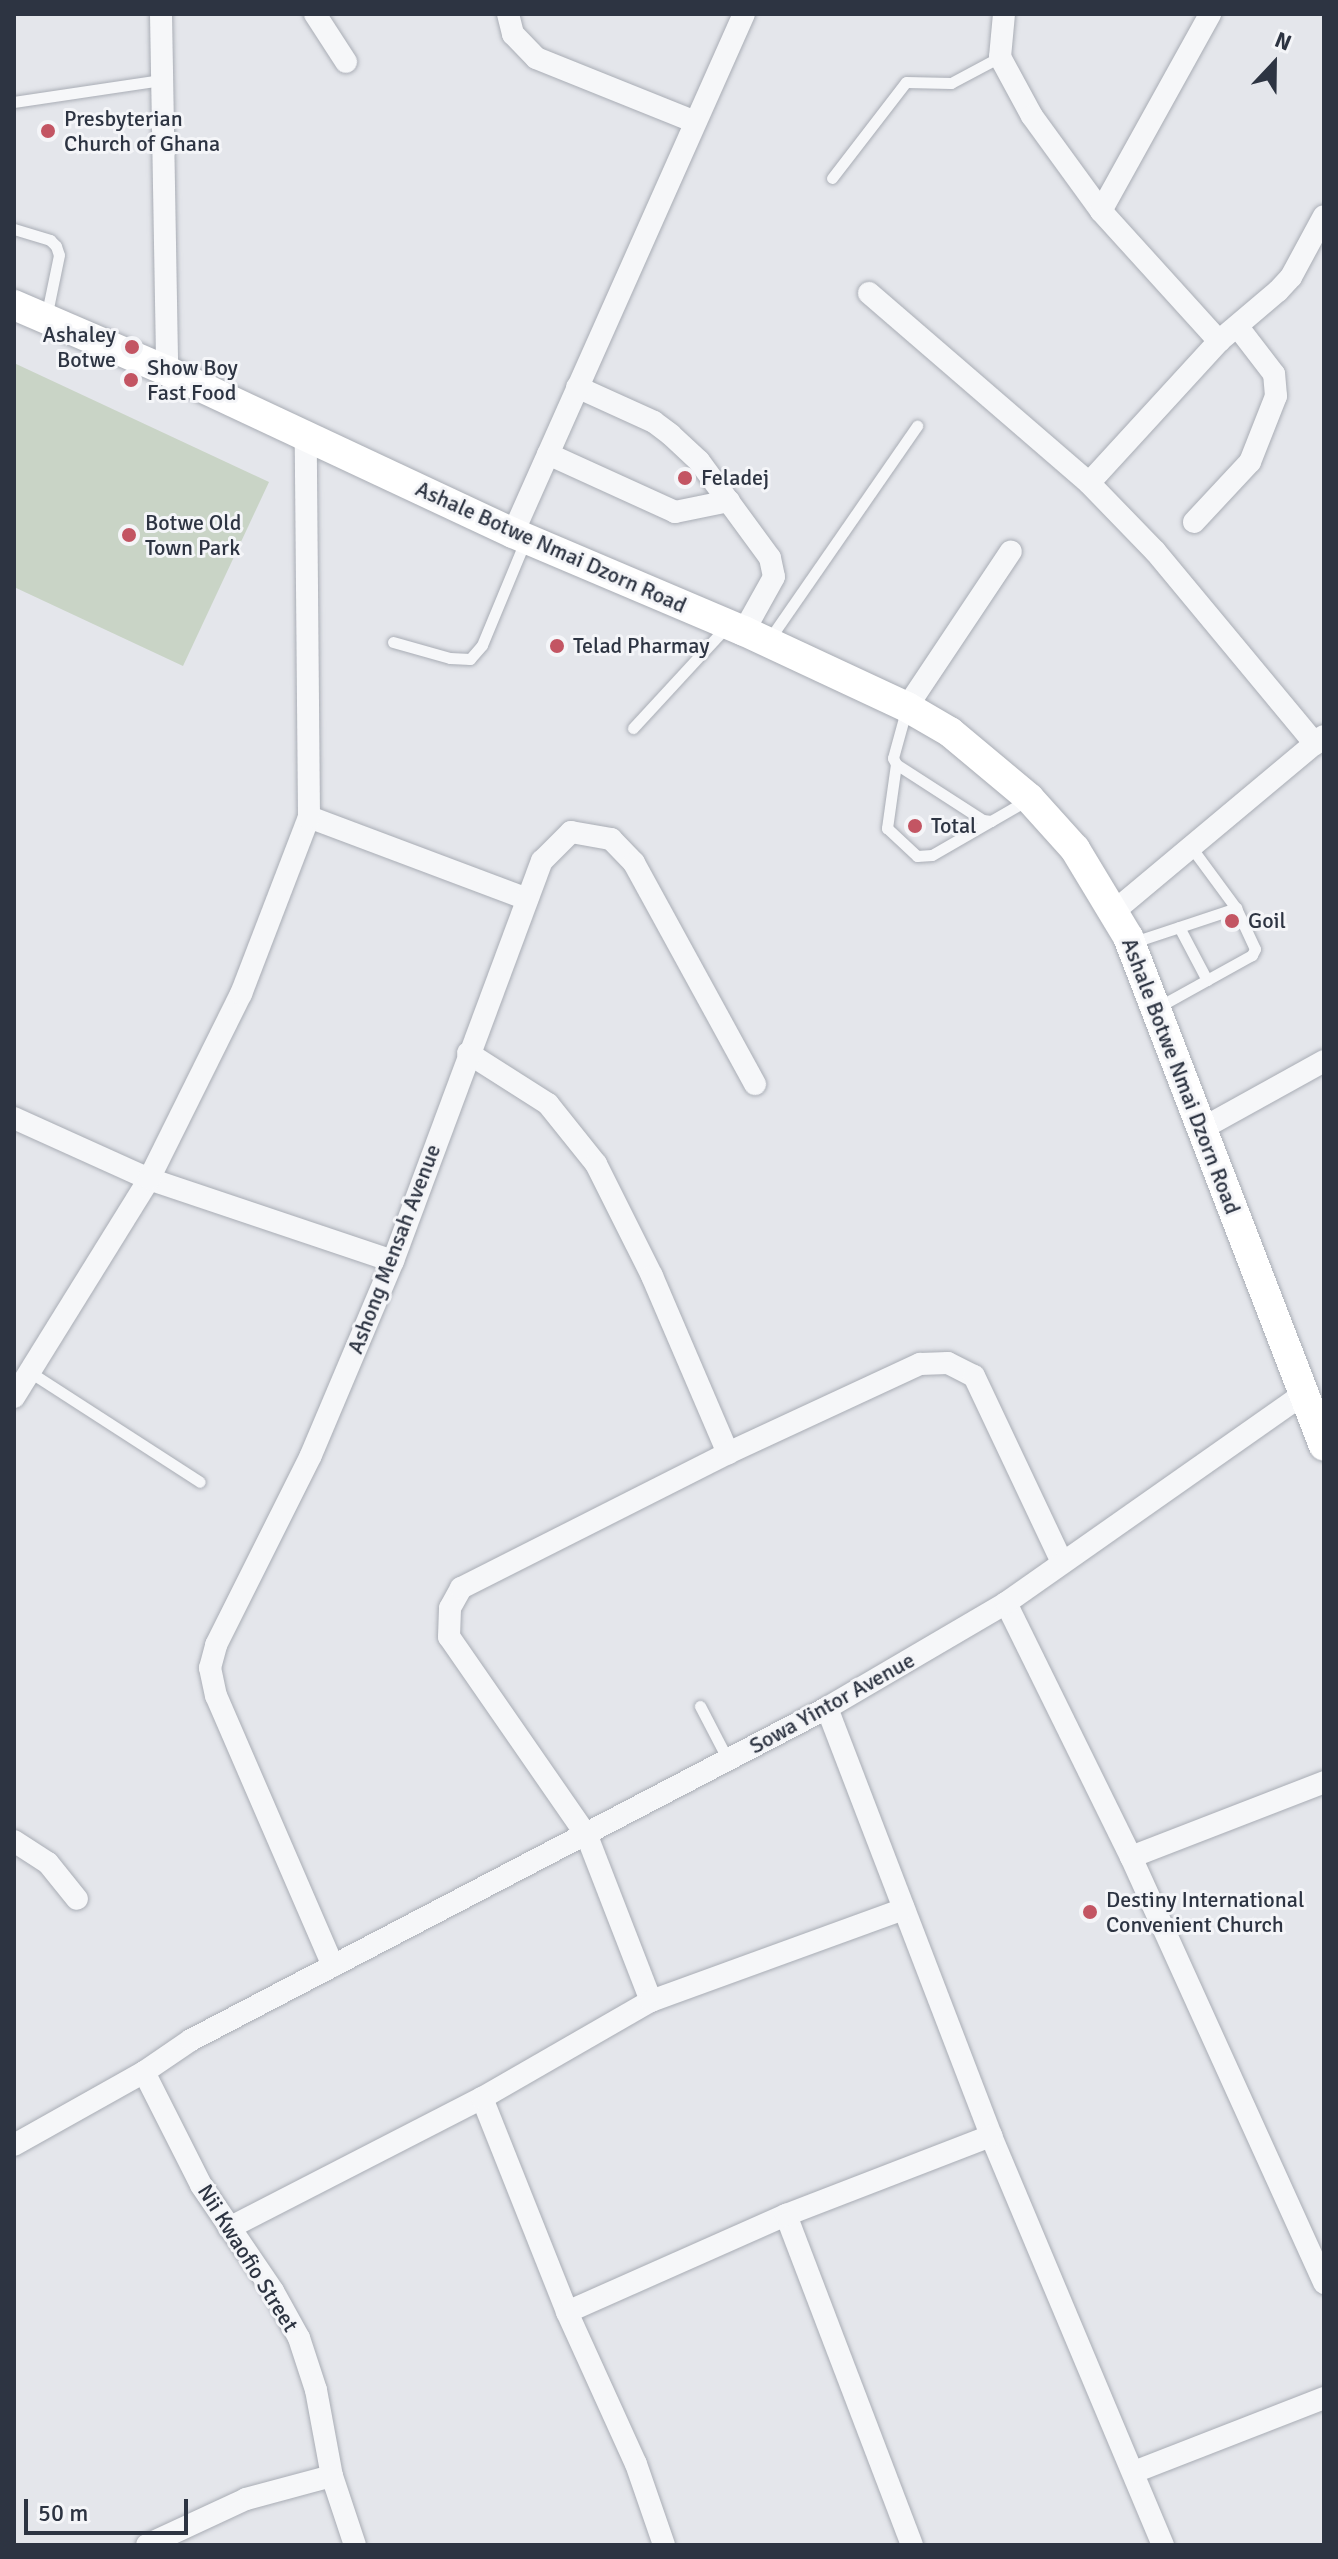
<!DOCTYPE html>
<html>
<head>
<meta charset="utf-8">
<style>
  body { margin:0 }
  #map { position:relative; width:1338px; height:2559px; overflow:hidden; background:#e4e6eb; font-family:Signika,sans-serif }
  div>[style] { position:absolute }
  .green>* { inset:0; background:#c9d4c6 }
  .roads { filter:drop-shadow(0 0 2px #a9adb5) drop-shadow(0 0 2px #a9adb5) }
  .lane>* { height:11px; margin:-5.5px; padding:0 5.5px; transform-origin:5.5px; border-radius:5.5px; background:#f6f7f9 }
  .street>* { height:22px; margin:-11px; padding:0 11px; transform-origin:11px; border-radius:11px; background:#f6f7f9 }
  .secondary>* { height:30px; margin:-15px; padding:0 15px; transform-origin:15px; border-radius:15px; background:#fff }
  .dots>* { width:22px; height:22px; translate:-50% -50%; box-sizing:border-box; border:4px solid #f4f5f8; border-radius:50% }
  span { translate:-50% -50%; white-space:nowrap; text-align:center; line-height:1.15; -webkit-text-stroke:6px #f4f5f8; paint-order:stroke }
  .poi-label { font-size:22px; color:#2d3442 }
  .left { translate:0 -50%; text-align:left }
  .right { translate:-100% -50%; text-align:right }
  .street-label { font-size:22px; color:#2d3442 }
  .frame { position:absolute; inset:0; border:16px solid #2d3442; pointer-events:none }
  .north { position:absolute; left:1234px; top:24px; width:80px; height:80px; -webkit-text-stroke:6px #f4f5f8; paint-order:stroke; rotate:22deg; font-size:22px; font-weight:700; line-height:32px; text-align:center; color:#2d3442 }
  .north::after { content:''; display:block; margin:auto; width:28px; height:36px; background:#2d3442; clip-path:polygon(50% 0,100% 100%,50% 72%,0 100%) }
  .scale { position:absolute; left:24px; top:2499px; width:164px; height:36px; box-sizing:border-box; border:4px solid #2d3442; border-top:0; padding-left:10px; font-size:24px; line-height:28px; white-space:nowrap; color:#2d3442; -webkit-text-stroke:6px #f4f5f8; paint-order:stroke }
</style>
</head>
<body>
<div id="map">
  <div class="green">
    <div style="clip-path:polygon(14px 363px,269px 482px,183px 666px,14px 587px)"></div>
  </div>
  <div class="roads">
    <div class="lane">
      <div style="left:14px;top:102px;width:150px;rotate:-8.5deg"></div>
      <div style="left:832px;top:178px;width:121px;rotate:-52.4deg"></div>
      <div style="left:906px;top:82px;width:45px;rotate:1.3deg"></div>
      <div style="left:951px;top:83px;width:55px;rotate:-28deg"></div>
      <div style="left:14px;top:229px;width:38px;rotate:17deg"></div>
      <div style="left:50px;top:240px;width:8px;rotate:45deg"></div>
      <div style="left:56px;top:246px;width:9px;rotate:72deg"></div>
      <div style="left:59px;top:255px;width:64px;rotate:101.7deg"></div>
      <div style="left:768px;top:641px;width:262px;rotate:-55.3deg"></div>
      <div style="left:393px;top:642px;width:59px;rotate:15.7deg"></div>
      <div style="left:450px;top:658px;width:20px;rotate:3deg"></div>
      <div style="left:470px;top:659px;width:18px;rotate:-49deg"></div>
      <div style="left:482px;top:645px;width:115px;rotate:-67.5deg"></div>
      <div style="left:907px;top:707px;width:53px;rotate:105.4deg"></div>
      <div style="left:893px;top:758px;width:7px;rotate:63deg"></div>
      <div style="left:896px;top:764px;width:103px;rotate:32.8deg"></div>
      <div style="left:983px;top:820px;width:8px;rotate:7deg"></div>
      <div style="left:991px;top:821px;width:44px;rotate:-30.1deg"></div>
      <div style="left:633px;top:728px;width:140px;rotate:-47.3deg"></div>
      <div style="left:896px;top:764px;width:65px;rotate:98deg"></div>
      <div style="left:887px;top:828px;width:41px;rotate:43deg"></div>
      <div style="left:917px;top:856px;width:15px;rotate:-4deg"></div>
      <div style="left:932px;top:855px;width:68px;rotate:-30deg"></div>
      <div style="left:1191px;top:847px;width:76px;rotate:53.6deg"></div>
      <div style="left:1179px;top:927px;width:60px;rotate:62.2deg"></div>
      <div style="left:1134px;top:942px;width:108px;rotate:-18.4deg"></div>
      <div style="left:1236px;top:908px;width:45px;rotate:65.1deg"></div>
      <div style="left:1255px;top:949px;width:7px;rotate:117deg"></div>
      <div style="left:1252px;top:955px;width:107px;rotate:151deg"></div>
      <div style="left:30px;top:1372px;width:202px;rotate:32.9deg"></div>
      <div style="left:700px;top:1706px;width:61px;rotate:62.6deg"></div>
    </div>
    <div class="street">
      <div style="left:161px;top:14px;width:357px;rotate:89deg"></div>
      <div style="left:315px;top:14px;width:57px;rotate:57.1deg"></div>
      <div style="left:508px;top:14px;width:21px;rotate:76deg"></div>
      <div style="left:513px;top:34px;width:33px;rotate:46deg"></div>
      <div style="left:536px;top:58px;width:171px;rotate:21.9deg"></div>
      <div style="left:1004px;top:14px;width:43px;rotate:95.3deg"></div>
      <div style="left:1000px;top:57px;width:67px;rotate:61.5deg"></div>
      <div style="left:1032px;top:116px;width:117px;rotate:54deg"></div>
      <div style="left:1101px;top:211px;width:176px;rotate:47.8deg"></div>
      <div style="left:1101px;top:211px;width:225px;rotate:-61deg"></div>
      <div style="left:869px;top:293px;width:291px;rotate:40.8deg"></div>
      <div style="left:1089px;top:483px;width:95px;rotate:45.9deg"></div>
      <div style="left:1155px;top:551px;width:251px;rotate:50.3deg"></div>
      <div style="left:577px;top:387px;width:85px;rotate:24.4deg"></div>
      <div style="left:654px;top:422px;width:21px;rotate:37deg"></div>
      <div style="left:671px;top:435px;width:38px;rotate:43deg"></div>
      <div style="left:699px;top:461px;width:120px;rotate:53.8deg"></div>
      <div style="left:770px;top:558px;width:19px;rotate:78deg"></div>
      <div style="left:774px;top:577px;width:62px;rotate:119.1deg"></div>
      <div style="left:548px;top:454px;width:140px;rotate:24.5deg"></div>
      <div style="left:675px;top:512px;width:55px;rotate:-11.5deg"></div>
      <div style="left:1089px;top:483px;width:193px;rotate:-47.5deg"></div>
      <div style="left:1219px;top:341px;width:77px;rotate:-40.3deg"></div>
      <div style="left:1278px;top:291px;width:19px;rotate:-47deg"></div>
      <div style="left:1291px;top:277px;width:69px;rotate:-61.6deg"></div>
      <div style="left:1194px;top:522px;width:82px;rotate:-47deg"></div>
      <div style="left:1250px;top:462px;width:71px;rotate:-68.5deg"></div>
      <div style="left:1276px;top:396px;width:22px;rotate:-95deg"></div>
      <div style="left:1274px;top:374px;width:59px;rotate:-127.5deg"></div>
      <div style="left:513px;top:533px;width:568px;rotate:-66.01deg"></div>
      <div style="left:907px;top:707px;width:187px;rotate:-56.3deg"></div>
      <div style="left:309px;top:817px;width:233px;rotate:20.6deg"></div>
      <div style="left:1112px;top:913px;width:276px;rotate:-39.9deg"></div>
      <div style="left:468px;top:1053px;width:95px;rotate:32.5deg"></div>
      <div style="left:548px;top:1104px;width:77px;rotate:51.3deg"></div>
      <div style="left:596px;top:1164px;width:125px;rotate:63.4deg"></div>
      <div style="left:652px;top:1276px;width:193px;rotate:66.8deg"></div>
      <div style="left:14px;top:1118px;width:148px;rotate:24.3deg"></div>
      <div style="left:149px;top:1179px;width:257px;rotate:18.6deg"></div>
      <div style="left:1203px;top:1128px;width:138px;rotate:-29deg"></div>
      <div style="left:14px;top:1397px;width:256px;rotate:-58.2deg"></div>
      <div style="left:149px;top:1179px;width:207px;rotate:-63.6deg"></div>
      <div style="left:241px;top:994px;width:190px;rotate:-69deg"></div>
      <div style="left:309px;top:817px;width:381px;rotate:-90.5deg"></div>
      <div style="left:1006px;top:1603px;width:283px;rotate:63.8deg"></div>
      <div style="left:1131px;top:1857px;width:468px;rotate:65.6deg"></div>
      <div style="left:827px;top:1708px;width:458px;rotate:69deg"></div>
      <div style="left:991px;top:2136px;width:444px;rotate:67.2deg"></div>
      <div style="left:14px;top:1841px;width:40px;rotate:32.9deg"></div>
      <div style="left:48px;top:1863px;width:46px;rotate:51.1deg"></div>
      <div style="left:1131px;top:1857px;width:207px;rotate:-21.2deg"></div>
      <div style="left:333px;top:1966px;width:294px;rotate:-113.4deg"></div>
      <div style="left:216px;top:1696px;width:29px;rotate:-102deg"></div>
      <div style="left:210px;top:1668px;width:24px;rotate:-75deg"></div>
      <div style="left:216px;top:1645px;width:212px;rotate:-63.4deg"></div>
      <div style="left:311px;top:1455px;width:211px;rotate:-67.1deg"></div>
      <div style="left:393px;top:1261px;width:427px;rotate:-69.6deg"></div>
      <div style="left:542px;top:861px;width:41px;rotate:-45deg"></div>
      <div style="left:571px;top:832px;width:41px;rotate:9.9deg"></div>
      <div style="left:611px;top:839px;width:33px;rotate:46deg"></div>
      <div style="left:634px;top:863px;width:252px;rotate:61.3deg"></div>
      <div style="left:651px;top:2001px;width:177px;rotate:-111.2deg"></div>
      <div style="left:587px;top:1836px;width:242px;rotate:-124.7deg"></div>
      <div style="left:449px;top:1637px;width:29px;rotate:-88deg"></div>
      <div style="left:450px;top:1608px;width:23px;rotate:-61deg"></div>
      <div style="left:461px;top:1588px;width:299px;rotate:-26.8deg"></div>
      <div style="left:728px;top:1453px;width:212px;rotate:-24.9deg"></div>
      <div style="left:920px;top:1364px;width:28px;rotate:-2deg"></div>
      <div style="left:948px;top:1363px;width:29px;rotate:27deg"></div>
      <div style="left:974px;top:1376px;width:206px;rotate:64.7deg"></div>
      <div style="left:144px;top:2072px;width:127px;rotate:63.2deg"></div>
      <div style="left:201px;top:2185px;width:128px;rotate:55.8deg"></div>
      <div style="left:273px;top:2291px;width:54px;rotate:61deg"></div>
      <div style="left:299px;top:2338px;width:55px;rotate:71.9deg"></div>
      <div style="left:316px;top:2390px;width:87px;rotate:79.5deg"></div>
      <div style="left:332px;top:2476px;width:73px;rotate:71.6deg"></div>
      <div style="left:482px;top:2098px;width:230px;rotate:68.3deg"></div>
      <div style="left:567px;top:2312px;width:167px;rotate:65.6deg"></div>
      <div style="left:636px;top:2464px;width:86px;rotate:70.9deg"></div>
      <div style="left:14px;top:2145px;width:149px;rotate:-29.3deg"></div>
      <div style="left:144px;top:2072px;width:57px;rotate:-34.2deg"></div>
      <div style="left:191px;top:2040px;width:717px;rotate:-27.57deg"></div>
      <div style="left:827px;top:1708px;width:208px;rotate:-30.4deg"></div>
      <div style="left:1006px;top:1603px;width:363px;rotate:-35.1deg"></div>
      <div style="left:786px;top:2215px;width:353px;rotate:69.1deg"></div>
      <div style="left:229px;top:2228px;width:284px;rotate:-27.2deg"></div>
      <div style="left:482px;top:2098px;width:195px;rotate:-29.9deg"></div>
      <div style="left:651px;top:2001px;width:269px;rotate:-20deg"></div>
      <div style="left:567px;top:2312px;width:240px;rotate:-23.9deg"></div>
      <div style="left:786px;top:2215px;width:220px;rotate:-21.1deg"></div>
      <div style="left:1134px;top:2472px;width:204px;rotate:-21.3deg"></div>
      <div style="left:147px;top:2545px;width:109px;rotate:-24.9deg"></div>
      <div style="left:246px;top:2499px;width:89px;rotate:-15deg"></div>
    </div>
    <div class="secondary">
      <div style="left:14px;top:305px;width:167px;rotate:23.3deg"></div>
      <div style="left:167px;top:371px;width:382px;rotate:25.1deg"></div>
      <div style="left:513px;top:533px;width:251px;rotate:23deg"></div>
      <div style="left:744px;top:631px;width:180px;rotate:25deg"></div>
      <div style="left:907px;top:707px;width:50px;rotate:30.2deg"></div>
      <div style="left:950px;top:732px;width:103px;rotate:39.9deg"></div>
      <div style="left:1029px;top:798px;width:69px;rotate:48deg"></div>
      <div style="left:1075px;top:849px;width:103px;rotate:58.9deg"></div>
      <div style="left:1128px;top:937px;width:545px;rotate:68.94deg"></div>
    </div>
  </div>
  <div class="dots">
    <div style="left:48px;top:131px;background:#c35563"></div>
    <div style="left:132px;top:347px;background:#c35563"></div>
    <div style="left:131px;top:380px;background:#c35563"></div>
    <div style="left:685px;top:478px;background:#c35563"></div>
    <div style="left:129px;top:535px;background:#c35563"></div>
    <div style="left:557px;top:646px;background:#c35563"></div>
    <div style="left:915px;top:826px;background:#c35563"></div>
    <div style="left:1232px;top:921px;background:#c35563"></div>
    <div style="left:1090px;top:1912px;background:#c35563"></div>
  </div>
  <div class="poi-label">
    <span class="left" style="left:64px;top:131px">Presbyterian<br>Church of Ghana</span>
    <span class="right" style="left:116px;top:347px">Ashaley<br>Botwe</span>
    <span class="left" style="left:147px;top:380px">Show Boy<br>Fast Food</span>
    <span class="left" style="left:701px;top:478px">Feladej</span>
    <span class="left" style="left:145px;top:535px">Botwe Old<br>Town Park</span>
    <span class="left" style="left:573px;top:646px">Telad Pharmay</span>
    <span class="left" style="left:931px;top:826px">Total</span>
    <span class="left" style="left:1248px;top:921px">Goil</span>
    <span class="left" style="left:1106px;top:1912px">Destiny International<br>Convenient Church</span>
  </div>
  <div class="street-label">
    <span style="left:551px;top:547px;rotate:24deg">Ashale Botwe Nmai Dzorn Road</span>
    <span style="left:1181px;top:1076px;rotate:69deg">Ashale Botwe Nmai Dzorn Road</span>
    <span style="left:394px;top:1249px;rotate:-69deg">Ashong Mensah Avenue</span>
    <span style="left:832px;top:1703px;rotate:-29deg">Sowa Yintor Avenue</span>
    <span style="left:248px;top:2258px;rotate:58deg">Nii Kwaofio Street</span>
  </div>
  <div class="frame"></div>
  <div class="north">N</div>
  <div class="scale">50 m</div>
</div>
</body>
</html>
